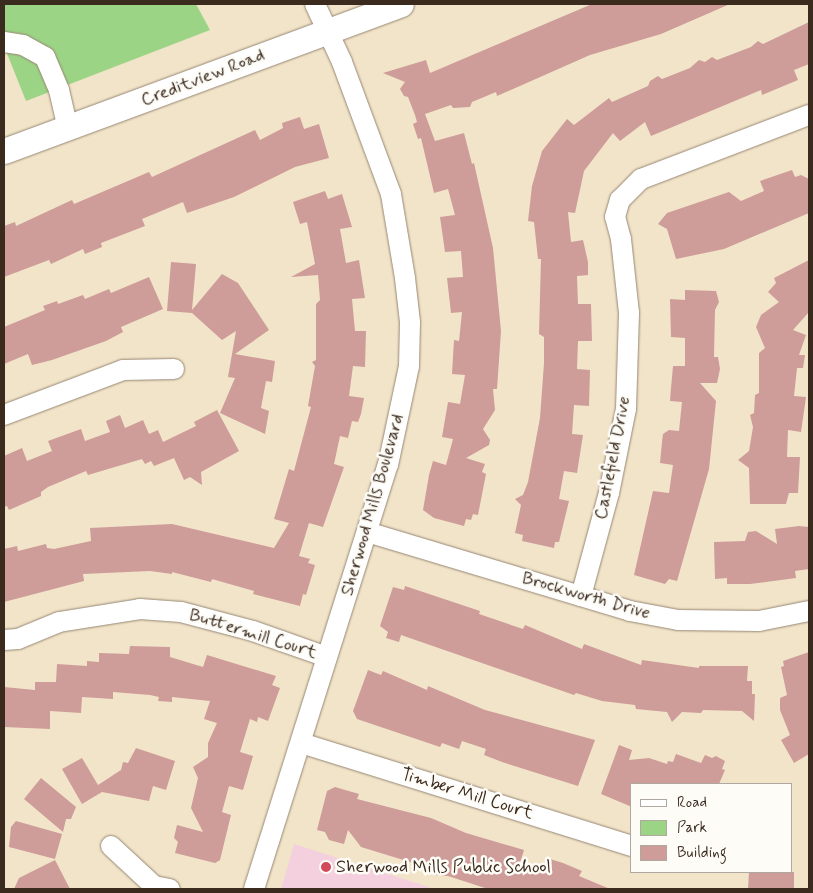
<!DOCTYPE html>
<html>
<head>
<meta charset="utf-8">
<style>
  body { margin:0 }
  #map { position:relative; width:813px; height:893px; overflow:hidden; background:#f2e4c9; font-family:Mynerve,sans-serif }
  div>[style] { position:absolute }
  .built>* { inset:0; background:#f4cfde }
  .green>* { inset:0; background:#9cd486 }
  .building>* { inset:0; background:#ce9c99 }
  .roads { filter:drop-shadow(0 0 1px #968774) drop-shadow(0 0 1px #968774) }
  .minor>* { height:20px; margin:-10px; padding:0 10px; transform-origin:10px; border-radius:10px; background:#fff }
  .major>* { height:25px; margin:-12.5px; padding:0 12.5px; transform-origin:12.5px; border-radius:12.5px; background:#fff }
  .dots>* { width:14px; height:14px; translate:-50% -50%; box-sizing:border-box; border:2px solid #fdfcf7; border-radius:50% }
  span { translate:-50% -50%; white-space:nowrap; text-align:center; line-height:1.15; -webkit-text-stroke:5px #fdfcf7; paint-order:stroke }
  .street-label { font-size:18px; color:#3b2a1e }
  .poi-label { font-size:18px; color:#3b2a1e }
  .left { translate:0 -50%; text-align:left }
  .frame { position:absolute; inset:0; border:5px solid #3b2a1e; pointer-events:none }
  .legend { position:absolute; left:630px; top:783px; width:162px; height:90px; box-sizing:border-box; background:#fdfcf7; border:1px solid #afa8a0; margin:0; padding:6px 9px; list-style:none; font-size:15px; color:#3b2a1e }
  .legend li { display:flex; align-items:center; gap:10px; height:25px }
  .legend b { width:25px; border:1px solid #afa8a0 }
</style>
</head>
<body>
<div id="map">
  <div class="built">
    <div style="clip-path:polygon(294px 844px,435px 889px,281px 889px)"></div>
  </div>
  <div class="green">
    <div style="clip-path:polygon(4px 4px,196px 4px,210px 30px,26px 101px,4px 46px)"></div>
  </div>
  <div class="building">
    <div style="clip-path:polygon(592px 4px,730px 4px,661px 34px,590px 55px,497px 96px,496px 92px,472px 102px,470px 107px,453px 108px,451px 105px,425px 114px,435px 141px,464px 133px,472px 164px,474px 163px,493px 248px,501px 331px,497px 389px,493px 389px,495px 410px,483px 429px,490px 440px,489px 445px,466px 458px,485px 464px,482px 472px,486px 474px,478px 515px,473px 514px,471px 520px,466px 519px,464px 526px,434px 518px,423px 510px,429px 475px,433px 461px,446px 465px,453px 439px,442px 437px,448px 402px,460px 404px,465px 375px,452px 374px,454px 340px,459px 341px,462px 312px,451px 313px,447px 278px,463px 277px,461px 251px,445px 252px,440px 217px,455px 215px,448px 189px,434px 193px,421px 138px,418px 139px,413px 124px,417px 122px,415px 115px,408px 97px,404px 96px,400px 89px,405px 82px,383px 73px,426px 60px,430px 73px)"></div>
    <div style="clip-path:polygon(809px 22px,809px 64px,794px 70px,798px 80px,762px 95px,761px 90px,651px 136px,645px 122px,620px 141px,613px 133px,584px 171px,575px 213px,568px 212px,571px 242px,583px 240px,588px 262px,588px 275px,577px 276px,578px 304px,591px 304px,592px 341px,578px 341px,577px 369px,590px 370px,589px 406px,574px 405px,572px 434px,583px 435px,577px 473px,564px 471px,559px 499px,569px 501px,559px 542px,555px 542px,554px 548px,522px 541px,523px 535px,515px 533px,521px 505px,515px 499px,523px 495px,528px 482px,540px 418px,544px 363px,544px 337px,539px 334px,541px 259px,538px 259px,534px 222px,528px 221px,532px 186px,542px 151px,567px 119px,574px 125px,609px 98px,612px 102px,648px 86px,650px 81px,658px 76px,662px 79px,690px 68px,699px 60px,705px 62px,712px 57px,717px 60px,751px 47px,758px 41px,763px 44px)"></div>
    <div style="clip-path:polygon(300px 117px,304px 129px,319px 124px,329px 158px,295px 167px,234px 197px,187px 213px,183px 202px,142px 219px,145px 226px,101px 243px,102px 247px,85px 254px,83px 249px,51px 264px,49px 260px,4px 277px,4px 226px,15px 222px,16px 226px,72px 200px,74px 204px,149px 172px,152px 177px,255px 130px,260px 140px,283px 128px,282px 123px)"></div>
    <div style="clip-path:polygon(792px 170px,795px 177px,801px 175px,809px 179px,809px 213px,724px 249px,676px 259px,667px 229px,658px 224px,667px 213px,729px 192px,741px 201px,764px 191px,760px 181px)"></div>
    <div style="clip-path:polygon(325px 191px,328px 199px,342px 194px,352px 227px,340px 229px,346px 263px,359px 260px,365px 298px,352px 299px,355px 331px,366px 331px,365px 367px,353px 366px,349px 396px,364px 398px,361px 414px,358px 422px,352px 421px,348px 438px,340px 436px,334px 464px,344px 467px,323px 527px,309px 523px,299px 556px,310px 559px,308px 563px,315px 565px,306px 595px,303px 594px,300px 606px,253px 594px,254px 591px,212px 579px,211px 582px,172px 572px,172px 574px,150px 571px,83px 574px,84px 581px,4px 602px,4px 549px,17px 546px,18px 551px,46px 544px,47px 548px,54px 549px,91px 541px,90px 528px,172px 524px,274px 548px,289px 523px,274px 519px,289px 469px,294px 471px,311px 407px,308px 406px,315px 366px,312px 362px,316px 360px,316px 304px,320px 300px,318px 275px,291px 277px,315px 264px,307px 222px,300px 224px,293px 202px)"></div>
    <div style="clip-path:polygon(809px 260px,809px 312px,793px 330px,806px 335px,799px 355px,805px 355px,803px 368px,797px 368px,794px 396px,806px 397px,801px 432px,788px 430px,787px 457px,800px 457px,798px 493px,789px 493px,786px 504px,750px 504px,749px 468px,738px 460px,749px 451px,753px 427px,750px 415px,754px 413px,755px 395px,759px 393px,759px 353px,765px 348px,756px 327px,761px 315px,779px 302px,768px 292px,776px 283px,774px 278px)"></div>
    <div style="clip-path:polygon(171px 262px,196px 264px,192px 310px,222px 274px,238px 283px,269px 330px,235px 354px,275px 361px,272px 382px,266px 381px,261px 408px,269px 411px,265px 434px,220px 413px,235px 378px,228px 377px,236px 331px,222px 340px,192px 313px,167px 311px)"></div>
    <div style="clip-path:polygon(149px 277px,163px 309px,121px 327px,123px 332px,106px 341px,52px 360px,32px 365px,28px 354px,4px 364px,4px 327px,45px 310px,43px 306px,57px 301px,58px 304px,83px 295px,85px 299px,109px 289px,111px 293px)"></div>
    <div style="clip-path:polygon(685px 290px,716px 291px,719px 302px,715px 310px,714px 357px,718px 357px,720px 369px,717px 383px,700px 383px,716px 401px,709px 469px,677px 581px,669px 579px,665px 584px,634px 575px,653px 491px,669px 493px,673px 465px,660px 463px,662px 442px,663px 434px,669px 430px,679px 431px,682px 402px,670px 401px,671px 388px,673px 366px,685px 366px,685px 338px,671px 337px,670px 299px,685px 300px)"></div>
    <div style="clip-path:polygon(217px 410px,239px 451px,201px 472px,202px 485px,190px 477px,184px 480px,174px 458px,154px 466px,151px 461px,145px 464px,142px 459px,88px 475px,86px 471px,48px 487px,41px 492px,41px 496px,9px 510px,7px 506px,4px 507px,4px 456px,22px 448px,27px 461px,52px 451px,48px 441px,81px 429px,85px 441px,110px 432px,106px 421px,120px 415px,125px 428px,143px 420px,149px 434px,158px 430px,163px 442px,196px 426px,194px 422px)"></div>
    <div style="clip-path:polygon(799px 526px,809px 527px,809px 569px,795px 571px,796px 578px,750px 584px,727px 584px,727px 578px,715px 579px,714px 542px,745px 541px,748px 532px,756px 531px,777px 544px,775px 529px)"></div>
    <div style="clip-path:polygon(405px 586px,480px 611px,479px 614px,523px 629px,525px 625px,582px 649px,584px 644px,641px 665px,642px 660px,699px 668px,699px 666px,748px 666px,747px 681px,752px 681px,752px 694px,755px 694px,754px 721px,742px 711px,703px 710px,701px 713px,682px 712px,672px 722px,667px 712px,636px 709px,635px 705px,602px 701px,576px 693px,574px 695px,401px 635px,399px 642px,386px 638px,388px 632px,380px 626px,393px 587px,404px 590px)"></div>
    <div style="clip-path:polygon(130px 646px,170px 647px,170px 657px,203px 667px,207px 655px,276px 676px,272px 685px,280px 688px,268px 721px,258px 717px,257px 722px,250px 719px,240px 752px,253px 756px,243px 790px,229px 786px,222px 812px,231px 815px,220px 860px,215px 863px,175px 853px,178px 842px,174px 838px,177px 825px,203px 832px,191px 808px,198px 778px,193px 767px,208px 757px,208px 743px,217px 723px,204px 719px,210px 701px,172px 697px,172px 702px,158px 701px,159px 697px,150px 695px,113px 692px,113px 699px,82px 697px,81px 713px,50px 711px,50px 729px,4px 727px,4px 687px,35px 690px,35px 682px,56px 682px,57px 664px,87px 666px,87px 661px,99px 662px,99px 653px,129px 654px)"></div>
    <div style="clip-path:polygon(809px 652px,809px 754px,794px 763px,781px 740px,790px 735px,780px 710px,780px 698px,787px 695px,781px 667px,784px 666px,783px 661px)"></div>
    <div style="clip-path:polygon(368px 670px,381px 675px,383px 671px,427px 690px,428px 686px,485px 710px,595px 740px,578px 786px,502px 762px,484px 755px,486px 749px,462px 741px,459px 749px,442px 743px,440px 747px,357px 719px,353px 711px)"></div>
    <div style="clip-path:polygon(619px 745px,632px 750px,629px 760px,649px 758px,667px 764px,668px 761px,673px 762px,676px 754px,701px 763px,705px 755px,712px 758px,716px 756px,725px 761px,722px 769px,725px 770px,719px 784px,632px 784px,632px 807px,601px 794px)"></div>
    <div style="clip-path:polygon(136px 748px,175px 761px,166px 790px,153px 786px,149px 801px,102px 792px,82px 804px,62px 769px,82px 758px,98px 785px,121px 770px,123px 762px,128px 763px)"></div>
    <div style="clip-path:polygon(41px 778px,76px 807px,71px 819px,66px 819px,63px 832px,24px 799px)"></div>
    <div style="clip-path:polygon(335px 787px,359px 794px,357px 799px,431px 818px,466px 833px,524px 850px,520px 863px,546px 871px,550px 859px,563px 863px,582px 871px,579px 876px,610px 889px,488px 889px,448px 876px,434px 875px,436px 870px,361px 847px,348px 830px,344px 844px,329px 840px,325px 832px,317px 830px,327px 791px)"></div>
    <div style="clip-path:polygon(16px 821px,62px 834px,55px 859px,9px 847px,11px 827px)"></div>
    <div style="clip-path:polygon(55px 860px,70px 889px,14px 889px,19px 878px)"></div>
    <div style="clip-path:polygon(749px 872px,794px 872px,794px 889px,748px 889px)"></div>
  </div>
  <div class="roads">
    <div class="minor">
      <div style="left:4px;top:42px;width:19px;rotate:9deg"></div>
      <div style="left:23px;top:45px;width:25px;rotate:29deg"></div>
      <div style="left:45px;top:57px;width:36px;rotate:67deg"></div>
      <div style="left:59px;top:90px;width:39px;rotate:77deg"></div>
      <div style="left:4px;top:415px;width:127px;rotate:-20.7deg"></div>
      <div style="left:123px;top:370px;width:51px;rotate:-1.1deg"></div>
      <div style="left:367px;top:532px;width:275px;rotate:16.7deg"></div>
      <div style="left:630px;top:611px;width:49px;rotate:10.6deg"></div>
      <div style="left:678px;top:620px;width:81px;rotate:0.7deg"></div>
      <div style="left:759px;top:621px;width:51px;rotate:-11.3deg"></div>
      <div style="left:581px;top:596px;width:107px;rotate:-74.8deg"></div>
      <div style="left:609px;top:493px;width:86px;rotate:-78.6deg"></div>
      <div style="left:626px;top:409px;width:96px;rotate:-88.2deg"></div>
      <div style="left:629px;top:313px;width:74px;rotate:-96.2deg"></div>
      <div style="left:621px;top:239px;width:23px;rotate:-105deg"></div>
      <div style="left:615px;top:217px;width:18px;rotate:-74deg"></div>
      <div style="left:620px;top:200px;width:30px;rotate:-45deg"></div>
      <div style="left:641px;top:179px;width:180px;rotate:-20.9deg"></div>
      <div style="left:4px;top:640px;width:14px;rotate:-4deg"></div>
      <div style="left:18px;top:639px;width:44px;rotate:-22.5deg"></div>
      <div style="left:59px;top:622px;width:82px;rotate:-9.1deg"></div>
      <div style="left:140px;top:609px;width:41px;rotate:4.2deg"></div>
      <div style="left:181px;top:612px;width:74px;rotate:14.8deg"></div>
      <div style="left:253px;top:631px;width:78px;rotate:19.4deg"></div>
      <div style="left:301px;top:743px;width:347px;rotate:17.3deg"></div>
      <div style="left:111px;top:846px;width:59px;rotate:42.9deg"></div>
      <div style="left:154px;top:886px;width:16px;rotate:11deg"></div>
      <div style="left:254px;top:889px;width:445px;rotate:-72.5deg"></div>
      <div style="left:388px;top:465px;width:101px;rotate:-78deg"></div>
      <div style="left:409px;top:366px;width:44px;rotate:-88.7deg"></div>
      <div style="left:410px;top:322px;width:44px;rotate:-96.5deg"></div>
      <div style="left:405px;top:278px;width:85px;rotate:-99.5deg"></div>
      <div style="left:391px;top:194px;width:141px;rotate:-110.4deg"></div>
      <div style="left:342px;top:62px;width:64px;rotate:-115deg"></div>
    </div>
    <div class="major">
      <div style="left:4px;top:151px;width:423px;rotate:-20.3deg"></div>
    </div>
  </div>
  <div class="dots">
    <div style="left:326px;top:867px;background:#d1495b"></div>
  </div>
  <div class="street-label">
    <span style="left:203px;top:78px;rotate:-21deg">Creditview Road</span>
    <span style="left:613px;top:458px;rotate:-79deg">Castlefield Drive</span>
    <span style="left:373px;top:505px;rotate:-74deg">Sherwood Mills Boulevard</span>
    <span style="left:586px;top:596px;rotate:16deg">Brockworth Drive</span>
    <span style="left:253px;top:634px;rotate:17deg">Buttermill Court</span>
    <span style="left:467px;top:794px;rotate:17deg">Timber Mill Court</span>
  </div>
  <div class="poi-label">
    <span class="left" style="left:336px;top:867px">Sherwood Mills Public School</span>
  </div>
  <div class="frame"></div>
  <ul class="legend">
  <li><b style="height:6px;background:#fff"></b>Road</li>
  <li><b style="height:14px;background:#9cd486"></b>Park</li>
  <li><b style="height:14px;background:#ce9c99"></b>Building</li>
  </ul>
</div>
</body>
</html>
